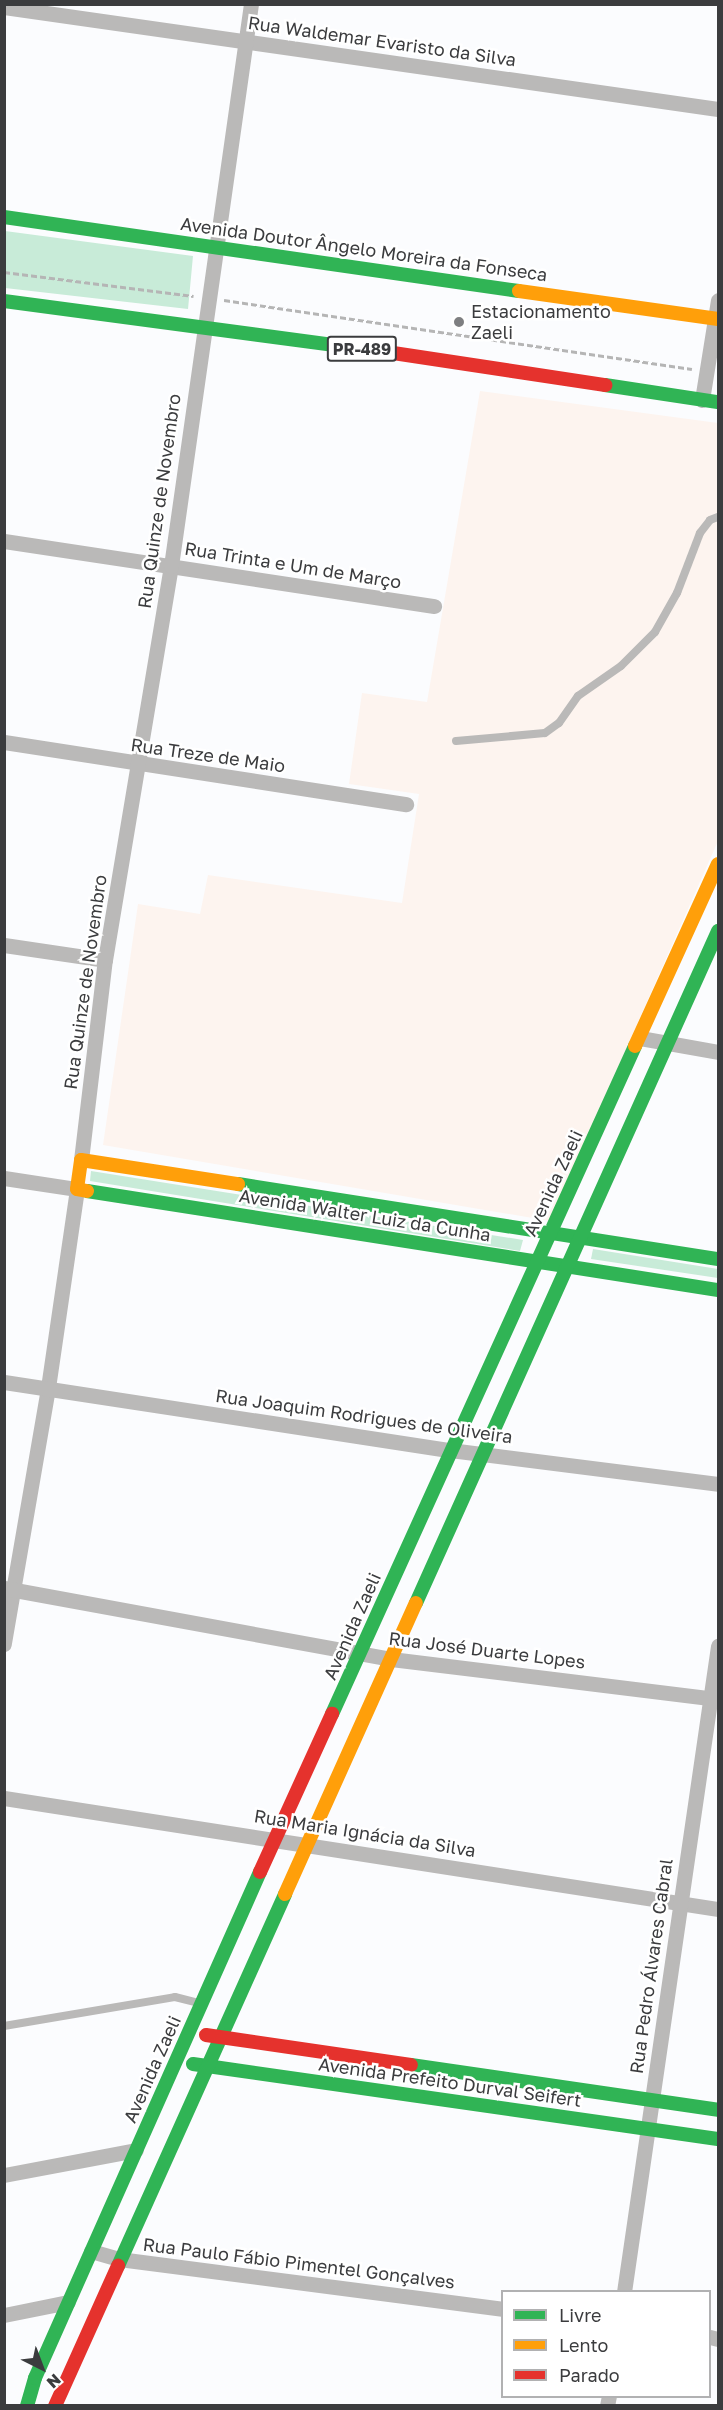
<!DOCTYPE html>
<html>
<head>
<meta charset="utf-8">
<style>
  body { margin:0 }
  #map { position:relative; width:723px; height:2410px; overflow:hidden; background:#fbfcfe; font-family:"Golos Text",sans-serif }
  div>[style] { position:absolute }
  .industrial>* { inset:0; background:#fdf4ef }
  .green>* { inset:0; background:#c8ebd8 }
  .path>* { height:3px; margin-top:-1.5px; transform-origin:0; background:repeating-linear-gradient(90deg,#b5b5b5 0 6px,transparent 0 9px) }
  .lane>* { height:8px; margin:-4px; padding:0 4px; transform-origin:4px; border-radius:4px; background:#bab9b8 }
  .street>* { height:15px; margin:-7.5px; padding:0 7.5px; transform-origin:7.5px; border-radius:7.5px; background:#bab9b8 }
  .fast>* { height:14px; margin:-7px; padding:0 7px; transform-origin:7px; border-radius:7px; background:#30b455 }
  .slow>* { height:14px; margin:-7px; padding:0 7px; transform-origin:7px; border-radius:7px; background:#ff9f0a }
  .jam>* { height:14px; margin:-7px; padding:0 7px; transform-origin:7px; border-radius:7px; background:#e5322d }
  .dots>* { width:16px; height:16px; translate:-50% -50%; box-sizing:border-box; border:3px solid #fff; border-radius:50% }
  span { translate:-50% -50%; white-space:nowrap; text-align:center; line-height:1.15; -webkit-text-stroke:5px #fff; paint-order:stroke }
  .shield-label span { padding:2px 4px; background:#fff; border:2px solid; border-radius:4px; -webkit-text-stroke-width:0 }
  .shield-label { font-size:16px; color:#3b3c3e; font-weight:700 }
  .street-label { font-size:18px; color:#3b3c3e }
  .poi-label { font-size:18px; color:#3b3c3e }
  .left { translate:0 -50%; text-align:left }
  .frame { position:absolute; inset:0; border:6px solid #3b3c3e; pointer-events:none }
  .legend { position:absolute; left:501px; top:2290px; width:210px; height:108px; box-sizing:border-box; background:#fff; border:2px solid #b1b1b2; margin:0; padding:8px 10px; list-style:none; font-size:18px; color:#3b3c3e }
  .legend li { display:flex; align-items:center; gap:12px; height:30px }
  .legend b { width:30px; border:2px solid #b1b1b2 }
  .north { position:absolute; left:12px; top:2338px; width:60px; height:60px; -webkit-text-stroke:4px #fff; paint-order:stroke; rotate:138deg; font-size:16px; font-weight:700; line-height:24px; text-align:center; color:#3b3c3e }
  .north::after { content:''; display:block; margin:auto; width:21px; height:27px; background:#3b3c3e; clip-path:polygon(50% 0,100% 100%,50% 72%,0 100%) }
</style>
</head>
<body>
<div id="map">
  <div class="industrial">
    <div style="clip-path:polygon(480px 391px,718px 423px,718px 841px,550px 1221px,103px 1145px,138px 904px,200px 914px,208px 875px,402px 903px,419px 794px,349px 784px,362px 693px,427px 702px)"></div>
  </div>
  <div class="green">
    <div style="clip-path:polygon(5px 231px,193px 256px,188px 309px,5px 288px)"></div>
    <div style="clip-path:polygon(91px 1171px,523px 1240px,520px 1251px,90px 1181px)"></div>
    <div style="clip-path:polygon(593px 1249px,718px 1269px,718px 1278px,591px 1259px)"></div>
  </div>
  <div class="path">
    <div style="left:4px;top:272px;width:191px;rotate:7.2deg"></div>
    <div style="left:224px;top:300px;width:473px;rotate:8.4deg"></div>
  </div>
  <div class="lane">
    <div style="left:456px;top:741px;width:89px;rotate:-5.1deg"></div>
    <div style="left:545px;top:733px;width:17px;rotate:-36deg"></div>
    <div style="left:559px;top:723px;width:33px;rotate:-55deg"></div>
    <div style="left:578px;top:696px;width:52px;rotate:-34.9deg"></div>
    <div style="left:621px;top:666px;width:48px;rotate:-45deg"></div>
    <div style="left:655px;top:632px;width:45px;rotate:-60.6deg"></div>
    <div style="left:677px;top:593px;width:64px;rotate:-69deg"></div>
    <div style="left:700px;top:533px;width:16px;rotate:-52deg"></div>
    <div style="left:710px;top:520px;width:9px;rotate:-21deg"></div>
    <div style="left:4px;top:2026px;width:173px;rotate:-9.6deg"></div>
    <div style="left:175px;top:1997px;width:25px;rotate:14deg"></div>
  </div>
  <div class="street">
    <div style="left:4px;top:7px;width:721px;rotate:8.13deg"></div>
    <div style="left:702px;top:400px;width:101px;rotate:-80.9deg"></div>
    <div style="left:4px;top:541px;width:435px;rotate:8.6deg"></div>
    <div style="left:4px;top:742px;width:407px;rotate:8.8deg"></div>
    <div style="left:4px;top:945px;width:102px;rotate:8.4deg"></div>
    <div style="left:640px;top:1038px;width:79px;rotate:10.2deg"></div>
    <div style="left:81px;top:1160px;width:201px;rotate:-83.2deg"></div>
    <div style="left:105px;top:960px;width:399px;rotate:-80.5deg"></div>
    <div style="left:171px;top:566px;width:568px;rotate:-81.9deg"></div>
    <div style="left:4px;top:1178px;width:74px;rotate:8.6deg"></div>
    <div style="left:77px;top:1189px;width:201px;rotate:98.3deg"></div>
    <div style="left:48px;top:1388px;width:260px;rotate:99.8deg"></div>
    <div style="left:4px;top:1382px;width:451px;rotate:8.7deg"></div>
    <div style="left:450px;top:1450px;width:270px;rotate:7.2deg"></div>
    <div style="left:4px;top:1588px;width:393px;rotate:10.4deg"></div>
    <div style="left:391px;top:1659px;width:329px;rotate:7deg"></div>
    <div style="left:4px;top:1798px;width:723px;rotate:8.84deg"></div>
    <div style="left:4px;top:2175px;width:134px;rotate:-10.7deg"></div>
    <div style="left:91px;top:2251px;width:29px;rotate:16deg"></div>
    <div style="left:119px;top:2259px;width:386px;rotate:7.4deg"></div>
    <div style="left:624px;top:2292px;width:653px;rotate:-81.72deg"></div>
    <div style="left:4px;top:2315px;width:65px;rotate:-11.5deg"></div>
    <div style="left:710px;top:2337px;width:8px;rotate:14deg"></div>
    <div style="left:607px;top:2406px;width:10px;rotate:-79deg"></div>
  </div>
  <div class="fast">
    <div style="left:4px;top:217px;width:520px;rotate:8.18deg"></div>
    <div style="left:4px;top:301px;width:379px;rotate:7.6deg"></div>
    <div style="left:605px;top:385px;width:114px;rotate:8.6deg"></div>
    <div style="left:238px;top:1184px;width:486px;rotate:8.9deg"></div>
    <div style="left:87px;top:1191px;width:639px;rotate:8.92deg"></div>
    <div style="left:416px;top:1603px;width:737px;rotate:-65.8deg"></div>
    <div style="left:332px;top:1714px;width:734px;rotate:-65.6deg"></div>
    <div style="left:193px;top:2064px;width:530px;rotate:8.13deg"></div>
    <div style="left:411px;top:2065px;width:310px;rotate:8.3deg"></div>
    <div style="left:118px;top:2266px;width:408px;rotate:-65.8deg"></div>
    <div style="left:27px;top:2406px;width:29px;rotate:-74deg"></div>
    <div style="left:35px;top:2378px;width:554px;rotate:-66.03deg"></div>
  </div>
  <div class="slow">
    <div style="left:519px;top:291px;width:201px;rotate:8deg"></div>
    <div style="left:635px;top:1046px;width:200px;rotate:-65.5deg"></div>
    <div style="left:87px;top:1191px;width:10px;rotate:-169deg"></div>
    <div style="left:77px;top:1189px;width:29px;rotate:-82deg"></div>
    <div style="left:81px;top:1160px;width:159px;rotate:8.7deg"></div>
    <div style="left:285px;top:1894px;width:319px;rotate:-65.8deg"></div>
  </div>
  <div class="jam">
    <div style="left:380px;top:351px;width:228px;rotate:8.6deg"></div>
    <div style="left:260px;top:1872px;width:174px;rotate:-65.5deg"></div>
    <div style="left:206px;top:2035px;width:207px;rotate:8.3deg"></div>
    <div style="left:55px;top:2406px;width:154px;rotate:-65.8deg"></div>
  </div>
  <div class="dots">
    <div style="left:459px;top:322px;background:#7e7f81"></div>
  </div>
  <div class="shield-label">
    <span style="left:362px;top:349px">PR-489</span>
  </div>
  <div class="street-label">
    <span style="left:382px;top:41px;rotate:8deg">Rua Waldemar Evaristo da Silva</span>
    <span style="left:364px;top:249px;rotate:8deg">Avenida Doutor Ângelo Moreira da Fonseca</span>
    <span style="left:159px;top:501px;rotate:-82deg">Rua Quinze de Novembro</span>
    <span style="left:293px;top:565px;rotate:9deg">Rua Trinta e Um de Março</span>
    <span style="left:208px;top:755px;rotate:8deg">Rua Treze de Maio</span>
    <span style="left:85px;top:982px;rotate:-82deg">Rua Quinze de Novembro</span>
    <span style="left:553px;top:1183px;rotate:-65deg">Avenida Zaeli</span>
    <span style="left:365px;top:1215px;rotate:9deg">Avenida Walter Luiz da Cunha</span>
    <span style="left:364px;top:1416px;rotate:8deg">Rua Joaquim Rodrigues de Oliveira</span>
    <span style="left:352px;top:1626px;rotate:-66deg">Avenida Zaeli</span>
    <span style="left:487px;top:1650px;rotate:7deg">Rua José Duarte Lopes</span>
    <span style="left:365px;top:1833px;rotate:9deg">Rua Maria Ignácia da Silva</span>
    <span style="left:651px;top:1966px;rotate:-82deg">Rua Pedro Álvares Cabral</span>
    <span style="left:152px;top:2069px;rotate:-66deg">Avenida Zaeli</span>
    <span style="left:450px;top:2082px;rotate:8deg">Avenida Prefeito Durval Seifert</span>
    <span style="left:299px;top:2263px;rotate:7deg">Rua Paulo Fábio Pimentel Gonçalves</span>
  </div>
  <div class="poi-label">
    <span class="left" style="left:471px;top:322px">Estacionamento<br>Zaeli</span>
  </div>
  <div class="frame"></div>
  <ul class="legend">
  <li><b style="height:8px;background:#30b455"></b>Livre</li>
  <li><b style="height:8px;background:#ff9f0a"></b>Lento</li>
  <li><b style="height:8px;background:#e5322d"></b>Parado</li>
  </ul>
  <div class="north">N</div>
</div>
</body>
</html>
